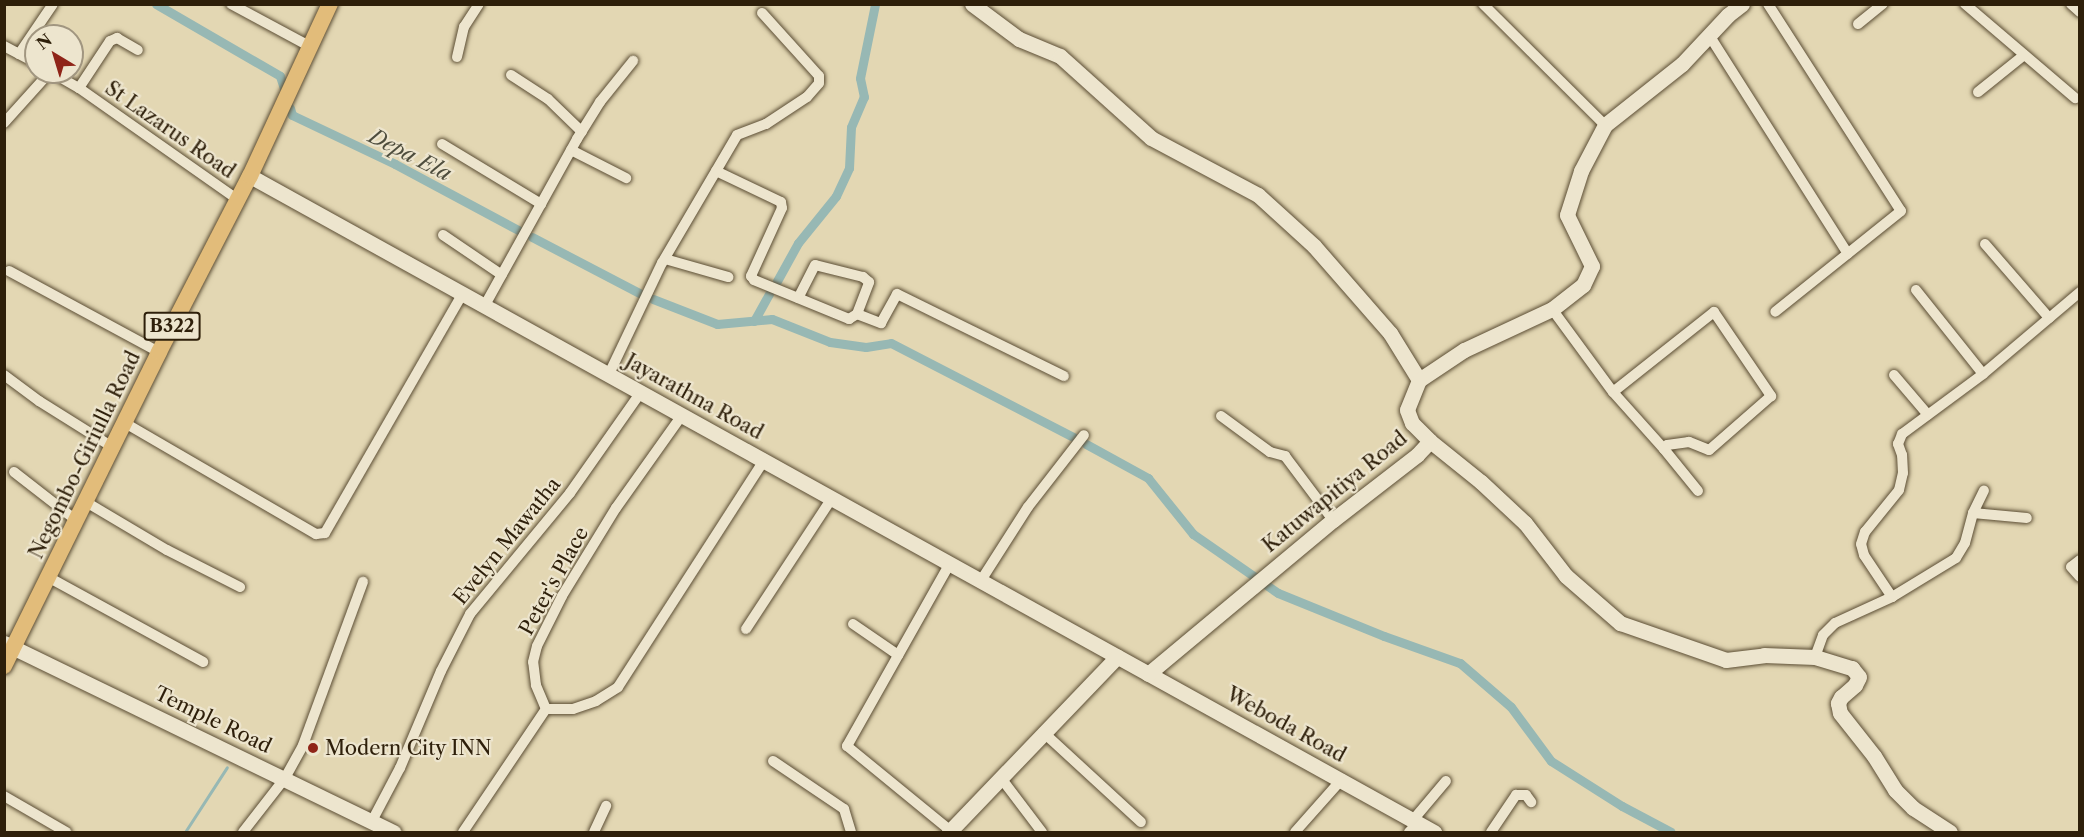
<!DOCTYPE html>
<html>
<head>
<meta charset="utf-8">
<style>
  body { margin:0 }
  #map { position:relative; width:2084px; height:837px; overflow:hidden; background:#e3d7b3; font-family:"Libre Caslon Text",serif }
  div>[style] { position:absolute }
  .stream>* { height:3px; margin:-1.5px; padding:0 1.5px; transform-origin:1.5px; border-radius:1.5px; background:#97b8b4 }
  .canal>* { height:9px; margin:-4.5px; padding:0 4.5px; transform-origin:4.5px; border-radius:4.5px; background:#97b8b4 }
  .roads { filter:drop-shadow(0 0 2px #5b4d34) drop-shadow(0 0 2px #5b4d34) }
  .street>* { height:10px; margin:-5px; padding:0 5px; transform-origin:5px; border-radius:5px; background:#ede5ce }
  .secondary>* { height:15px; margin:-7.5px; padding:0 7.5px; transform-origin:7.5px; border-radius:7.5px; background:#ede5ce }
  .primary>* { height:16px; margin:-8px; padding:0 8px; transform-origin:8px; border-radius:8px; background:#e2bc7a }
  .dots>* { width:16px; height:16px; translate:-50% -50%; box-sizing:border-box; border:3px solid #ede5ce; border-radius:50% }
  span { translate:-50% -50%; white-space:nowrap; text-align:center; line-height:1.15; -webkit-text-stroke:4.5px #ede5ce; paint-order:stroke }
  .shield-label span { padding:2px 4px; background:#ede5ce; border:2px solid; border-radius:4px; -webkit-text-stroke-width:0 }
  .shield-label { font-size:18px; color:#2e1f0a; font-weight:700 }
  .street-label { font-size:20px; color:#2e1f0a }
  .poi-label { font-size:20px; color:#2e1f0a }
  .left { translate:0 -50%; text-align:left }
  .water-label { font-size:21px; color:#4e4d3d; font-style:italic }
  .frame { position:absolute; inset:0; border:6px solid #2e1f0a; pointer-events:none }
  .north { position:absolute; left:24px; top:24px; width:60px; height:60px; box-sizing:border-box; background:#ede5ce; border:2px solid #a19680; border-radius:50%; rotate:322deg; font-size:16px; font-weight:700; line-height:24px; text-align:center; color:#2e1f0a }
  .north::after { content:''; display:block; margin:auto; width:21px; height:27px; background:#8f2418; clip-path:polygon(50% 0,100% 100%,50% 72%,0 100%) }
</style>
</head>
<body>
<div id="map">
  <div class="stream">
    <div style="left:185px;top:832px;width:77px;rotate:-57.1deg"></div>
  </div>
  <div class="canal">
    <div style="left:156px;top:4px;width:143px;rotate:30.1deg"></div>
    <div style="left:280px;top:76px;width:13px;rotate:72deg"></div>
    <div style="left:290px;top:108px;width:7px;rotate:74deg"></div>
    <div style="left:292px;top:115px;width:114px;rotate:25.4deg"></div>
    <div style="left:395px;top:164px;width:140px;rotate:28.2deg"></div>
    <div style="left:532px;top:237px;width:121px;rotate:27.6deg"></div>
    <div style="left:777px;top:281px;width:43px;rotate:-61.1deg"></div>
    <div style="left:798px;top:243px;width:60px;rotate:-51deg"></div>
    <div style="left:836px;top:196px;width:31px;rotate:-65deg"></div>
    <div style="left:849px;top:168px;width:41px;rotate:-87.2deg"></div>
    <div style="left:851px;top:127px;width:33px;rotate:-67deg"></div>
    <div style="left:864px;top:97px;width:19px;rotate:-102deg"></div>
    <div style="left:860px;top:78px;width:76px;rotate:-78.5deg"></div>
    <div style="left:653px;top:299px;width:69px;rotate:21.3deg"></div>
    <div style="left:717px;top:324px;width:55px;rotate:-5.2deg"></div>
    <div style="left:772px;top:319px;width:62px;rotate:21.6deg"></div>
    <div style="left:830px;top:342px;width:36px;rotate:8deg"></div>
    <div style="left:866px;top:347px;width:25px;rotate:-9deg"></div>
    <div style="left:891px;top:343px;width:205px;rotate:27.3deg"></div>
    <div style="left:754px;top:321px;width:31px;rotate:-61deg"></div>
    <div style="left:1086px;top:444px;width:71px;rotate:28.7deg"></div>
    <div style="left:1148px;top:478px;width:72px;rotate:51.2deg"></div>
    <div style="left:1193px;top:534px;width:103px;rotate:34.8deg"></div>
    <div style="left:1278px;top:593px;width:114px;rotate:22.1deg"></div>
    <div style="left:1384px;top:636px;width:81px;rotate:19.6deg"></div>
    <div style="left:1460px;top:663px;width:67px;rotate:40.8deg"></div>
    <div style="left:1511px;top:707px;width:67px;rotate:53.5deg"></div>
    <div style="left:1551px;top:761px;width:84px;rotate:32.4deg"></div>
    <div style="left:1622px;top:806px;width:55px;rotate:28deg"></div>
  </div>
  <div class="roads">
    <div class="street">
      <div style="left:231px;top:4px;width:91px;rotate:28.3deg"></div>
      <div style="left:1483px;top:4px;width:172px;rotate:44.8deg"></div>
      <div style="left:1768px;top:4px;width:246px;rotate:57.3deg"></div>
      <div style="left:1901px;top:211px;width:161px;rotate:141.3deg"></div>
      <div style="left:1965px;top:4px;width:145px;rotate:40.5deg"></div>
      <div style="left:2071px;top:4px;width:12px;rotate:42deg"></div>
      <div style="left:1858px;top:24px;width:32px;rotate:-39deg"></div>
      <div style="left:1709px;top:35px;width:259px;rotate:57.6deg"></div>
      <div style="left:4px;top:46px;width:36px;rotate:28deg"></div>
      <div style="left:19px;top:54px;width:60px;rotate:-55.8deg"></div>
      <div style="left:457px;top:57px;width:31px;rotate:-77deg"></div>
      <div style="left:464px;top:27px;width:27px;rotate:-57deg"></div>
      <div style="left:51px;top:72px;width:32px;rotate:30deg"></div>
      <div style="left:79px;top:88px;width:193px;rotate:35.1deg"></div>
      <div style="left:511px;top:75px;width:44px;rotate:33deg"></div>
      <div style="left:548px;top:99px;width:47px;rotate:44.1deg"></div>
      <div style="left:79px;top:88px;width:56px;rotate:-56.6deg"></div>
      <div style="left:110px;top:41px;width:8px;rotate:-23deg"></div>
      <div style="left:117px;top:38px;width:24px;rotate:30deg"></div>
      <div style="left:1978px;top:92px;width:59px;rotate:-38.8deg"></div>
      <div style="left:4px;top:123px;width:69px;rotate:-48deg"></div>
      <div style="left:442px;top:144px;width:116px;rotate:31.2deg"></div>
      <div style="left:571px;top:150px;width:62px;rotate:27deg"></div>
      <div style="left:716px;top:171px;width:72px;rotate:25.5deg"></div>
      <div style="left:781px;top:202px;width:6px;rotate:81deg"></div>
      <div style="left:782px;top:208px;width:75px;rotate:114.5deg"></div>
      <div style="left:751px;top:276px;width:5px;rotate:53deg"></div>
      <div style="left:754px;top:280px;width:103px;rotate:22.3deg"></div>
      <div style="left:849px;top:319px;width:9px;rotate:-32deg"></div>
      <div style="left:857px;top:314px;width:34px;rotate:-69deg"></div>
      <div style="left:869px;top:282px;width:8px;rotate:-140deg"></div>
      <div style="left:863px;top:277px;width:49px;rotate:-166deg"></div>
      <div style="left:815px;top:265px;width:37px;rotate:117deg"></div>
      <div style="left:443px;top:235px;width:71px;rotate:34.1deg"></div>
      <div style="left:1985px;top:244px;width:98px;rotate:49.1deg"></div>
      <div style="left:665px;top:259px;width:66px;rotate:15.9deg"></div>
      <div style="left:9px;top:271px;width:170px;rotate:28.4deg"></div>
      <div style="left:1916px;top:290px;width:107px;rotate:51.4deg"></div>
      <div style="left:485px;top:305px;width:190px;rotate:-61deg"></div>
      <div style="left:577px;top:139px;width:44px;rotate:-58.1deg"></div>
      <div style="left:600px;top:102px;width:53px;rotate:-51.2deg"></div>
      <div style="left:1552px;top:309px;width:103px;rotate:53.7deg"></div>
      <div style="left:1613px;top:392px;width:76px;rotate:48.2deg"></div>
      <div style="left:857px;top:314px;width:26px;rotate:21deg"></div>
      <div style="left:881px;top:323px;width:33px;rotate:-61deg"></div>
      <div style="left:897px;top:294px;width:186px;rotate:26.2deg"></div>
      <div style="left:609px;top:374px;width:123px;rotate:-64.5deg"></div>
      <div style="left:662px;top:263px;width:148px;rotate:-59.6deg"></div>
      <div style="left:737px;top:135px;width:31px;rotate:-21deg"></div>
      <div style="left:766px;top:124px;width:49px;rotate:-33.4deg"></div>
      <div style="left:807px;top:97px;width:18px;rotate:-49deg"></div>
      <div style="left:819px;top:83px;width:7px;rotate:-90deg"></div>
      <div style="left:819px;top:76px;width:85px;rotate:-132.1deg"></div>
      <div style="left:4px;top:375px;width:44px;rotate:36.6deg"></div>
      <div style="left:39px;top:401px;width:89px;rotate:32.1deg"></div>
      <div style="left:1894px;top:375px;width:52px;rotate:49.6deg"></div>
      <div style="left:1613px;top:392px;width:129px;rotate:-38.4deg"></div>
      <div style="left:1714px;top:312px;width:102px;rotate:55.8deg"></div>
      <div style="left:1771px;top:396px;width:82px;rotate:138.9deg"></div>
      <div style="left:1709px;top:450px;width:22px;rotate:-158deg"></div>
      <div style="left:1689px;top:442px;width:22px;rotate:172deg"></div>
      <div style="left:1667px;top:445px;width:5px;rotate:127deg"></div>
      <div style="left:1664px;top:449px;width:54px;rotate:51deg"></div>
      <div style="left:1221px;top:416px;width:61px;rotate:36.3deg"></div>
      <div style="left:1270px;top:452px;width:16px;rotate:15deg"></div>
      <div style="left:1285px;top:456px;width:80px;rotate:53.1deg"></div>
      <div style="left:125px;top:423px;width:221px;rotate:30.2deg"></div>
      <div style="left:316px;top:534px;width:9px;rotate:-6deg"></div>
      <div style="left:325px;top:533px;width:277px;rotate:-60.1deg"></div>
      <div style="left:14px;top:472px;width:80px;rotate:37.9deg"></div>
      <div style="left:86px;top:502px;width:94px;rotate:30.7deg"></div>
      <div style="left:167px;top:550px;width:82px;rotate:26.9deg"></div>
      <div style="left:1973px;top:513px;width:54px;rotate:5.3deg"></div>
      <div style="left:2080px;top:560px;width:11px;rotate:142deg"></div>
      <div style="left:2071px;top:567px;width:13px;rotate:48deg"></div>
      <div style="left:949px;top:565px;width:208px;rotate:119.4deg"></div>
      <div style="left:847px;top:746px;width:134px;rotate:39.3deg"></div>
      <div style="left:48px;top:577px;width:177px;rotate:28.7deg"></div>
      <div style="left:980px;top:582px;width:89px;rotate:-57.4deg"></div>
      <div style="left:1028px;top:507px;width:91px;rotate:-52.1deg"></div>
      <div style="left:1892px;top:597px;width:50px;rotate:-123.7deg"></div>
      <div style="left:1864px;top:555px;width:11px;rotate:-105deg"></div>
      <div style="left:1861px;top:544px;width:13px;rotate:-72deg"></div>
      <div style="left:1865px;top:532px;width:54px;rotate:-51deg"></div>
      <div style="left:1899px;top:490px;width:17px;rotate:-77deg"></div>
      <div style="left:1903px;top:473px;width:18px;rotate:-93deg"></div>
      <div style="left:1902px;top:455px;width:12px;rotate:-110deg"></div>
      <div style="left:1898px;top:444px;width:11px;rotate:-68deg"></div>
      <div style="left:1902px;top:434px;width:101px;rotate:-36.5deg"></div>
      <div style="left:1983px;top:374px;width:127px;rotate:-40.2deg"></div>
      <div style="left:853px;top:624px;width:55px;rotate:34.6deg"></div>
      <div style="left:746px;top:629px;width:157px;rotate:-56.7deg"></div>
      <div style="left:1815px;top:657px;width:23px;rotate:-70deg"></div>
      <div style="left:1823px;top:635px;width:17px;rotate:-45deg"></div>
      <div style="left:1835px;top:623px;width:63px;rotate:-24.5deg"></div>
      <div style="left:1892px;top:597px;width:75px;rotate:-31.4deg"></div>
      <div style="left:1956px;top:558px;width:17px;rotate:-59deg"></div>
      <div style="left:1965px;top:543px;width:31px;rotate:-75deg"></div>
      <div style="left:1973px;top:513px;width:25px;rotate:-64deg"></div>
      <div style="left:546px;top:709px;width:27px"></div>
      <div style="left:573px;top:709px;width:24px;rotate:-19deg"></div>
      <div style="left:596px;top:701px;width:26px;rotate:-32deg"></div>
      <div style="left:618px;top:687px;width:271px;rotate:-57.2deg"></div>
      <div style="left:1043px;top:732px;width:133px;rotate:42.6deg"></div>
      <div style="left:773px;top:761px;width:86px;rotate:34.1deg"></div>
      <div style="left:844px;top:809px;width:24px;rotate:73deg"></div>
      <div style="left:1001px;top:778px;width:68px;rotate:52.8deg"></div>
      <div style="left:4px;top:796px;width:72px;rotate:30.1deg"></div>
      <div style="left:1413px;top:820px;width:51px;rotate:-49.8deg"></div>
      <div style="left:372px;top:821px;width:60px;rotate:-62.2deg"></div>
      <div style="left:400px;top:768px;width:105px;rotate:-67.1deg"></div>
      <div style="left:441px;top:671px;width:64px;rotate:-63deg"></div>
      <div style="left:470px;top:614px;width:157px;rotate:-50.4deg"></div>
      <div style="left:570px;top:493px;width:123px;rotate:-54.9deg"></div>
      <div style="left:243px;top:832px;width:68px;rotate:-52.1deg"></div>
      <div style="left:285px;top:778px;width:38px;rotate:-61deg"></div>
      <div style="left:303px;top:745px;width:174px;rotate:-69.8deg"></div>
      <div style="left:463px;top:832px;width:148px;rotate:-56deg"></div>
      <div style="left:546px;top:709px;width:26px;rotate:-113deg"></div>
      <div style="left:536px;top:685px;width:23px;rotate:-97deg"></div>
      <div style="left:533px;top:662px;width:16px;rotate:-76deg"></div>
      <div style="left:537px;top:646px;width:56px;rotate:-63.4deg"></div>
      <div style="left:562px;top:596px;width:103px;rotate:-58.5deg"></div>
      <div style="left:616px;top:508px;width:114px;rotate:-54.6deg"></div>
      <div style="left:594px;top:832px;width:29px;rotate:-65deg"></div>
      <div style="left:1295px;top:832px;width:71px;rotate:-48.4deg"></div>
      <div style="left:1409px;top:832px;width:13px;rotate:-45deg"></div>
      <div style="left:1491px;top:832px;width:45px;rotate:-56deg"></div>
      <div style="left:1516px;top:795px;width:10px"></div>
      <div style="left:1526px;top:795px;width:9px;rotate:54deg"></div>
    </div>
    <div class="secondary">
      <div style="left:972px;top:4px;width:59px;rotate:36.7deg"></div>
      <div style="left:1019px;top:39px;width:44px;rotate:22.5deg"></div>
      <div style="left:1060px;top:56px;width:122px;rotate:42deg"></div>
      <div style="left:1151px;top:138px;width:121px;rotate:28deg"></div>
      <div style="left:1258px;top:195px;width:76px;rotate:42.3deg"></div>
      <div style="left:1314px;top:246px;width:116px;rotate:48.9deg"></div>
      <div style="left:1390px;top:333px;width:55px;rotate:58.3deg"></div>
      <div style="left:1742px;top:4px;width:18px;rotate:142deg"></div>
      <div style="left:1728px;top:15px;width:67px;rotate:133.2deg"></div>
      <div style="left:1682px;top:64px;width:98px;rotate:141.6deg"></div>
      <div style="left:1605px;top:125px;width:52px;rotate:117.6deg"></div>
      <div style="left:1581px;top:171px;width:46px;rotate:107.7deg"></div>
      <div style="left:1567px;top:215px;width:57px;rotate:63.9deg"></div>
      <div style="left:1592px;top:266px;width:21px;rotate:115deg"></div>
      <div style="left:1583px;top:285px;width:39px;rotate:142deg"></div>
      <div style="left:1552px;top:309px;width:97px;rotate:155deg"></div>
      <div style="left:1464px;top:350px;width:54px;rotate:146.3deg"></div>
      <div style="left:1419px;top:380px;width:32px;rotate:112deg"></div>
      <div style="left:1407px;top:410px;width:14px;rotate:69deg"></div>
      <div style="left:1412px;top:423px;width:25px;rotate:45deg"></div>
      <div style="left:1430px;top:441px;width:65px;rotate:38.8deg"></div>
      <div style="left:1481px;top:482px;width:60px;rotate:43deg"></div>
      <div style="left:1525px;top:523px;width:67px;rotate:52.3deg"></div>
      <div style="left:1566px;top:576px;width:72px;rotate:41deg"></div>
      <div style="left:1620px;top:623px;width:112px;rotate:19.2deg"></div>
      <div style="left:1726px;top:660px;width:38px;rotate:-7deg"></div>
      <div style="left:1764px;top:655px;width:51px;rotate:2.2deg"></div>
      <div style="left:1815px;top:657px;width:39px;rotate:17deg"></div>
      <div style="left:1852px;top:668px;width:11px;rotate:52deg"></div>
      <div style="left:1859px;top:677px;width:9px;rotate:117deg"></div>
      <div style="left:1855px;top:685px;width:18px;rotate:139deg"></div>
      <div style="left:1841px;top:697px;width:7px;rotate:117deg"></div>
      <div style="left:1838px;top:703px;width:10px;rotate:79deg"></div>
      <div style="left:1840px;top:713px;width:55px;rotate:51.7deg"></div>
      <div style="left:1874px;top:756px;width:40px;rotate:58deg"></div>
      <div style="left:1895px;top:790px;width:25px;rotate:45deg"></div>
      <div style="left:1913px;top:808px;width:44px;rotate:33deg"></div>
      <div style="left:250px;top:176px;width:1354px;rotate:28.99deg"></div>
      <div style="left:4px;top:643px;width:433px;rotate:25.9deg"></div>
      <div style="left:1148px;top:674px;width:241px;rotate:-39.8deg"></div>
      <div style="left:1333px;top:520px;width:106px;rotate:-37.7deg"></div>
      <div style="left:1417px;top:455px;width:19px;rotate:-47deg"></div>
      <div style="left:949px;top:832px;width:243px;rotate:-46.2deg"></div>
    </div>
    <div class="primary">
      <div style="left:4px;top:666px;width:350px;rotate:-63.7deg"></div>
      <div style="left:159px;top:352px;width:198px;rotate:-62.7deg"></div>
      <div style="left:250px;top:176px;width:190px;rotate:-65.1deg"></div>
    </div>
  </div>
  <div class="dots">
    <div style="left:313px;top:748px;background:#8f2418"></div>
  </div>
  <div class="shield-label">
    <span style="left:172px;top:326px">B322</span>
  </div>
  <div class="street-label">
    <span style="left:170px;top:130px;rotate:35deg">St Lazarus Road</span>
    <span style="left:694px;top:397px;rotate:29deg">Jayarathna Road</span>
    <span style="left:85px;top:455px;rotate:-64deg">Negombo-Giriulla Road</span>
    <span style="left:1335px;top:492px;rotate:-39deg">Katuwapitiya Road</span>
    <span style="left:507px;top:541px;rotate:-51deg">Evelyn Mawatha</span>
    <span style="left:554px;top:581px;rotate:-61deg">Peter's Place</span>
    <span style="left:213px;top:720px;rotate:26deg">Temple Road</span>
    <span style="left:1286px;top:725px;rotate:29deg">Weboda Road</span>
  </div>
  <div class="poi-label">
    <span class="left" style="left:325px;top:748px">Modern City INN</span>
  </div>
  <div class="water-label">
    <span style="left:410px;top:155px;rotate:27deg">Depa Ela</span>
  </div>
  <div class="frame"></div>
  <div class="north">N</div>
</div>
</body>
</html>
